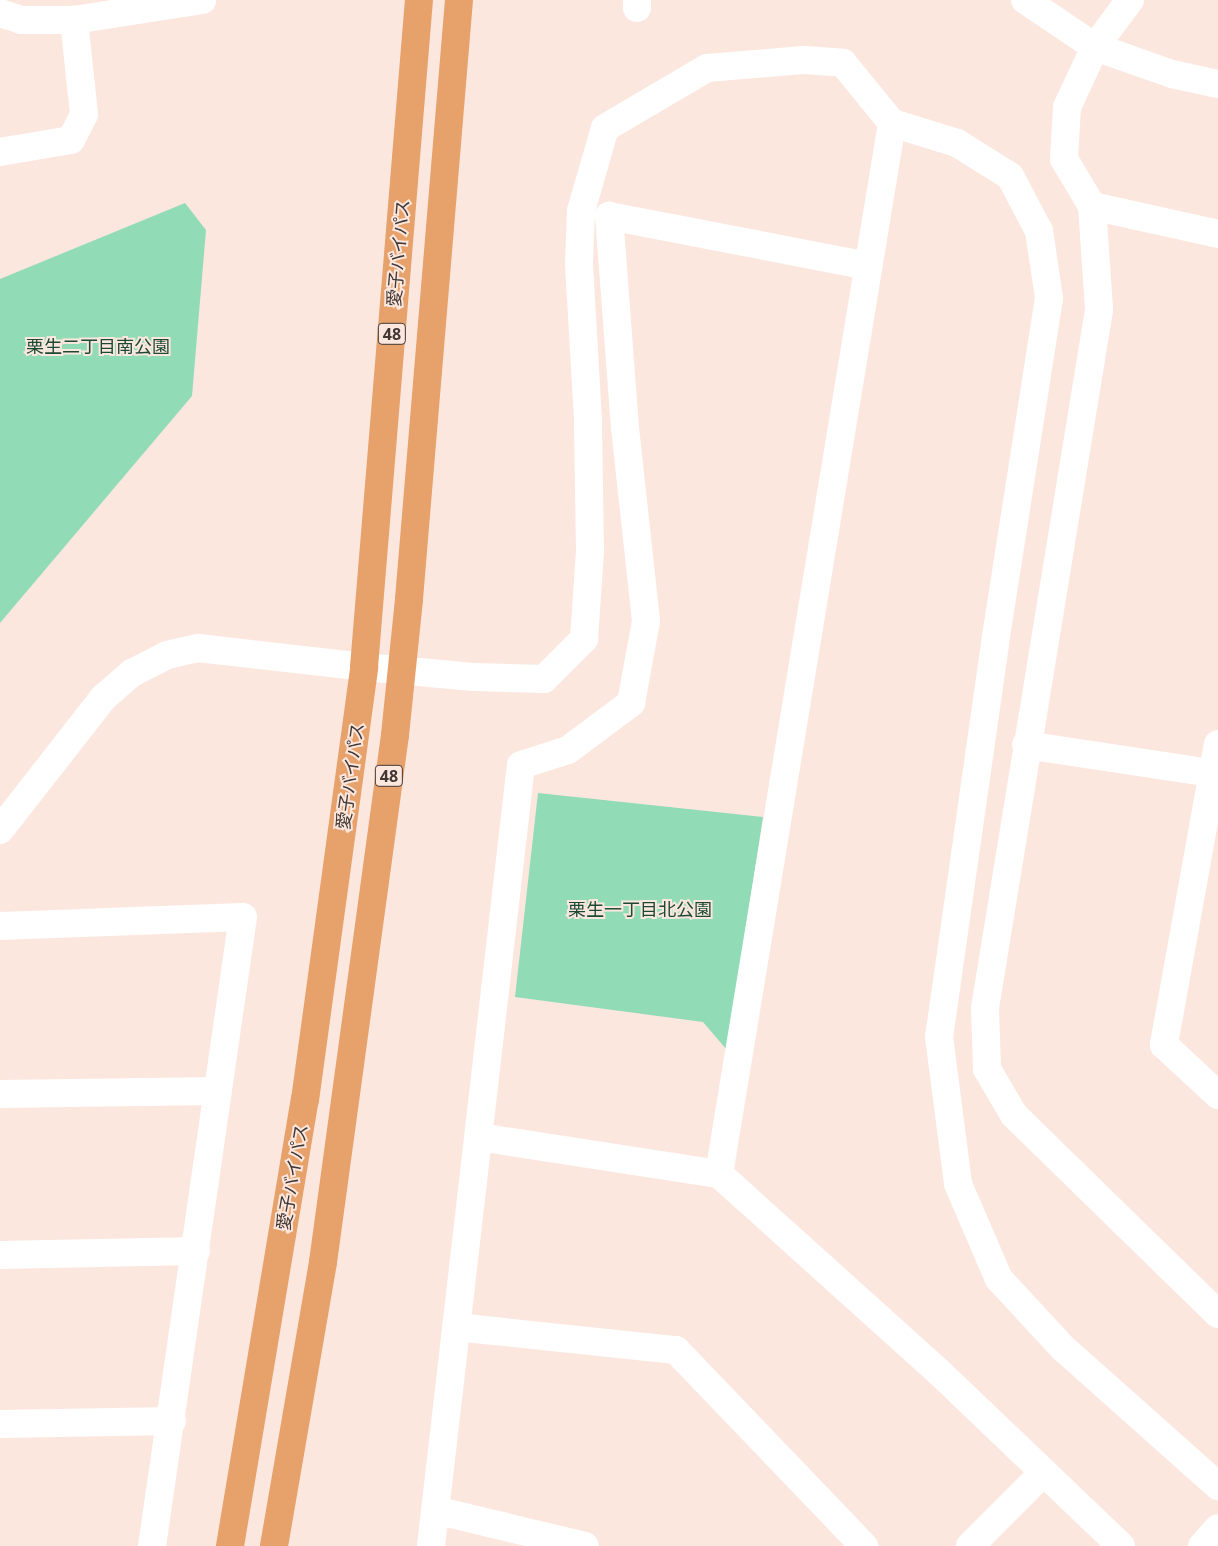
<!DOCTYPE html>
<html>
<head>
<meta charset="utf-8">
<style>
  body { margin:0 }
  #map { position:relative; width:1218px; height:1546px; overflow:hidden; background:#fce7df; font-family:"Noto Sans","Noto Sans JP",sans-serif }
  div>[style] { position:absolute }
  .green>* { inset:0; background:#91dbb6 }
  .minor>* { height:28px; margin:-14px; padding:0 14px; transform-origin:14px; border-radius:14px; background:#fff }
  .tertiary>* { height:28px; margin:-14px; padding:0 14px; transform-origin:14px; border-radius:14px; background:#fff }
  .trunk>* { height:28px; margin:-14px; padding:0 14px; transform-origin:14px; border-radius:14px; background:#e7a26c }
  span { translate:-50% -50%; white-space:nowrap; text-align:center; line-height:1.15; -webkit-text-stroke:4px #fce7df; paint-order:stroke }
  .shield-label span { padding:1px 4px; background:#fce7df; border:1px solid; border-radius:4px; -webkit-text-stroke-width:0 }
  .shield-label { font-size:16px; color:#413733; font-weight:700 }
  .street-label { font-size:18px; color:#413733 }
  .park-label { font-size:18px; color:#1a4934 }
</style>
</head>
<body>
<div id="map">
  <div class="green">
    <div style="clip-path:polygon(185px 203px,206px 230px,192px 396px,0 623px,0 279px)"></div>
    <div style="clip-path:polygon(538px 793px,763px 817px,727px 1050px,703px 1022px,515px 997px)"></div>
  </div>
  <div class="minor">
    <div style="left:1025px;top:0;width:84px;rotate:33.9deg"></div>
    <div style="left:1095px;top:47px;width:82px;rotate:19.3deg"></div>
    <div style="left:1172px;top:74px;width:47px;rotate:12.3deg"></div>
    <div style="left:1130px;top:0;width:59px;rotate:126.7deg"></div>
    <div style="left:1095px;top:47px;width:66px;rotate:115deg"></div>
    <div style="left:1067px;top:107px;width:52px;rotate:93.3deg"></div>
    <div style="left:1064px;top:159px;width:55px;rotate:59.2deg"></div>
    <div style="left:1092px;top:206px;width:104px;rotate:86.1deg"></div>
    <div style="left:1099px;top:310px;width:707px;rotate:99.28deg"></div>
    <div style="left:985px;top:1008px;width:61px;rotate:88.1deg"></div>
    <div style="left:987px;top:1069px;width:53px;rotate:59.6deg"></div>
    <div style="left:1014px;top:1115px;width:285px;rotate:44.3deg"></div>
    <div style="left:637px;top:8px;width:8px;rotate:-90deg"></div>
    <div style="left:0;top:13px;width:22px;rotate:18deg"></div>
    <div style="left:21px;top:20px;width:53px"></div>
    <div style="left:74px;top:20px;width:130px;rotate:-8.9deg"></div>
    <div style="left:0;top:152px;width:72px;rotate:-9.6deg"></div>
    <div style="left:71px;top:140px;width:29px;rotate:-63deg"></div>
    <div style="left:84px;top:114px;width:95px;rotate:-96.1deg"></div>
    <div style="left:1092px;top:206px;width:129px;rotate:12.5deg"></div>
    <div style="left:364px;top:667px;width:110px;rotate:5.2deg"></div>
    <div style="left:474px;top:677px;width:70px;rotate:1.6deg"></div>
    <div style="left:544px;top:679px;width:57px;rotate:-45deg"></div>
    <div style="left:584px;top:639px;width:88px;rotate:-86.1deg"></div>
    <div style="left:590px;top:551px;width:131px;rotate:-90.9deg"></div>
    <div style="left:588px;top:420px;width:157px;rotate:-93.3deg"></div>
    <div style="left:579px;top:263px;width:52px;rotate:-87.8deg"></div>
    <div style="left:581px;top:211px;width:86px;rotate:-73.9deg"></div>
    <div style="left:605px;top:128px;width:118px;rotate:-30.5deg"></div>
    <div style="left:707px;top:68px;width:97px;rotate:-4.7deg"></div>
    <div style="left:804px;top:60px;width:39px;rotate:4deg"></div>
    <div style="left:843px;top:63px;width:77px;rotate:50.8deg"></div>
    <div style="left:892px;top:123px;width:68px;rotate:17.1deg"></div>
    <div style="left:957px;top:143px;width:62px;rotate:31.9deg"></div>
    <div style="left:1010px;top:176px;width:62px;rotate:62.2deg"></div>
    <div style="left:1039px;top:231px;width:68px;rotate:81.5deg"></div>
    <div style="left:1049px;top:298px;width:350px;rotate:98.9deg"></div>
    <div style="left:995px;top:644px;width:397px;rotate:98.1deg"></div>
    <div style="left:939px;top:1037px;width:148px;rotate:82.6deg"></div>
    <div style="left:958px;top:1184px;width:103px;rotate:66.7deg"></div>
    <div style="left:999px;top:1279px;width:94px;rotate:47.2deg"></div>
    <div style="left:1063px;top:1348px;width:208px;rotate:41.7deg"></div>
    <div style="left:1218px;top:744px;width:306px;rotate:100.2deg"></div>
    <div style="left:1164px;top:1045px;width:74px;rotate:42.8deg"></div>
    <div style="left:1026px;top:745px;width:194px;rotate:8.6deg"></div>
    <div style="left:0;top:926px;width:243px;rotate:-2.1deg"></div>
    <div style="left:243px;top:917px;width:636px;rotate:98.23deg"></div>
    <div style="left:0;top:1094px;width:217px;rotate:-0.8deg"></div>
    <div style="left:479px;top:1137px;width:243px;rotate:8.8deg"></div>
    <div style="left:719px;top:1174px;width:299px;rotate:42deg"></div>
    <div style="left:941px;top:1374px;width:249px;rotate:43.7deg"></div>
    <div style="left:719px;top:1174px;width:1065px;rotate:-80.65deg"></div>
    <div style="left:0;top:1255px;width:196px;rotate:-1.2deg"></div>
    <div style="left:456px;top:1327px;width:221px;rotate:6deg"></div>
    <div style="left:676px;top:1350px;width:272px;rotate:46.2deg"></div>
    <div style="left:0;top:1424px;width:172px;rotate:-1deg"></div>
    <div style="left:435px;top:1510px;width:154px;rotate:13.5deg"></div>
    <div style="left:431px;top:1546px;width:786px;rotate:-83.43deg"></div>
    <div style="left:521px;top:765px;width:49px;rotate:-17.7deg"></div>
    <div style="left:568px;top:750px;width:79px;rotate:-36.7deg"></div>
    <div style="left:631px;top:703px;width:83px;rotate:-79.6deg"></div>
    <div style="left:646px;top:621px;width:194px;rotate:-96.2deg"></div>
    <div style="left:625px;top:428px;width:213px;rotate:-94.3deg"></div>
    <div style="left:609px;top:216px;width:264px;rotate:10.9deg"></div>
    <div style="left:970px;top:1546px;width:103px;rotate:-45deg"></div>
    <div style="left:1202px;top:1546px;width:24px;rotate:-48deg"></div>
  </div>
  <div class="tertiary">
    <div style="left:0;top:830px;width:167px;rotate:-52deg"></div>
    <div style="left:103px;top:698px;width:38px;rotate:-41deg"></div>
    <div style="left:132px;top:673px;width:39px;rotate:-27deg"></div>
    <div style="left:167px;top:655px;width:32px;rotate:-13deg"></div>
    <div style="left:198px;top:648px;width:167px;rotate:6.5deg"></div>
  </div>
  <div class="trunk">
    <div style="left:230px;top:1546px;width:452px;rotate:-80.5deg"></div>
    <div style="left:305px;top:1100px;width:437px;rotate:-82.2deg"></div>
    <div style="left:364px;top:667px;width:669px;rotate:-85.29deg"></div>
    <div style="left:274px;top:1546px;width:288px;rotate:-80.2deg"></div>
    <div style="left:323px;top:1262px;width:532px;rotate:-82.22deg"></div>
    <div style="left:395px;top:735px;width:137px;rotate:-84.1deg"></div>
    <div style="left:409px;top:599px;width:601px;rotate:-85.23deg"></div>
  </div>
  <div class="shield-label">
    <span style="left:392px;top:334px">48</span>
    <span style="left:389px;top:776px">48</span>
  </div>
  <div class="street-label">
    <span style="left:398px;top:253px;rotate:-85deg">愛子バイパス</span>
    <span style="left:350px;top:776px;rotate:-82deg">愛子バイパス</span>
    <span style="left:292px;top:1177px;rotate:-80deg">愛子バイパス</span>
  </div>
  <div class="park-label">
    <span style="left:98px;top:346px">栗生二丁目南公園</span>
    <span style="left:640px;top:909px">栗生一丁目北公園</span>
  </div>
</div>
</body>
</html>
